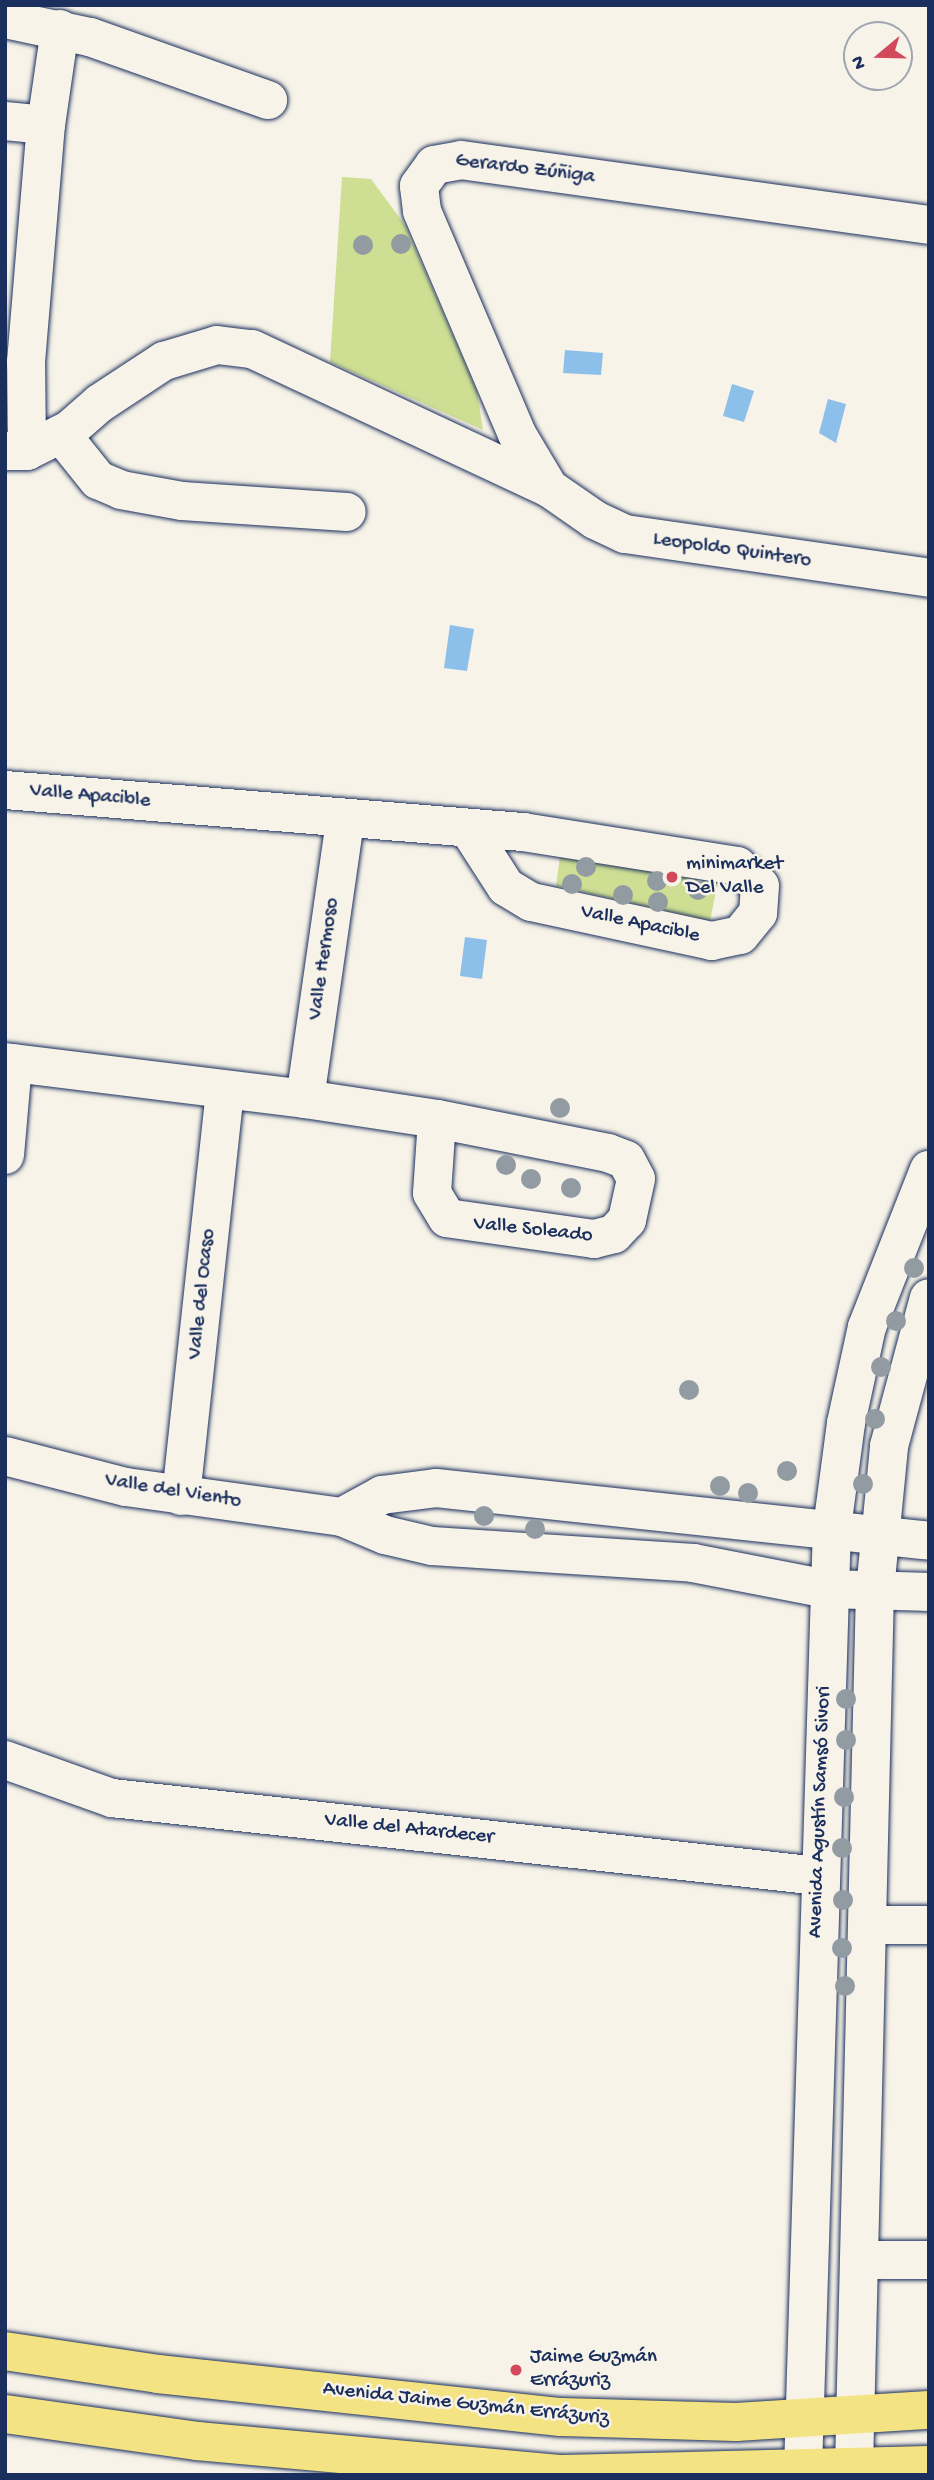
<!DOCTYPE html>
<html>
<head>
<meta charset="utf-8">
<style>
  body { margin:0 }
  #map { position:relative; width:934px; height:2480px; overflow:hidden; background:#f7f3e8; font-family:"Gochi Hand",sans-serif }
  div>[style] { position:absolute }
  .green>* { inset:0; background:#cedf93 }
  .water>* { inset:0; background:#8cbfe9 }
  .roads { filter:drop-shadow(0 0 2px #1b2f5e) drop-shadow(0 0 2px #1b2f5e) }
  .minor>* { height:38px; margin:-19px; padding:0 19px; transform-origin:19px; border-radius:19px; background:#f7f3e8 }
  .major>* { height:38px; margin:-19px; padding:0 19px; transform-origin:19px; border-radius:19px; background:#f4e382 }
  .trees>* { width:20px; height:20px; margin:-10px; border-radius:50%; background:#929aa2 }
  .dots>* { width:19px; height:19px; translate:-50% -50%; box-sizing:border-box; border:4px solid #f7f3e8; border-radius:50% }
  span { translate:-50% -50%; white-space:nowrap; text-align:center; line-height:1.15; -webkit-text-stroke:5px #f7f3e8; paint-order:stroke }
  .street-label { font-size:21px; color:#1b2f5e }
  .poi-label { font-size:21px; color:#1b2f5e }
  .left { translate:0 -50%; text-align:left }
  .frame { position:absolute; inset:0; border:7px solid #1b2f5e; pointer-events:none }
  .north { position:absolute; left:843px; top:21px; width:70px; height:70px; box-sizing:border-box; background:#f7f3e8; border:2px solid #9fa5b1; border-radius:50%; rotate:251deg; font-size:19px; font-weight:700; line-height:28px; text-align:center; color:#1b2f5e }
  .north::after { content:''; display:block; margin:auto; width:24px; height:32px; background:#d1495b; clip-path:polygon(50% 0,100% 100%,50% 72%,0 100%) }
</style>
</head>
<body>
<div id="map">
  <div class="green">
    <div style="clip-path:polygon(342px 177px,371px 179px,405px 225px,477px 391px,483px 430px,330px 362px)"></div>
    <div style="clip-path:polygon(560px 856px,718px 881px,710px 921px,556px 886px)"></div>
  </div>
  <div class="water">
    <div style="clip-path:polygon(565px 350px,603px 353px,601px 375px,563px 373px)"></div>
    <div style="clip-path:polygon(732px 384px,754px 391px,744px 422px,723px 416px)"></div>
    <div style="clip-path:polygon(828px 399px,846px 404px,836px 443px,819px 433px)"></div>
    <div style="clip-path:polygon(450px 625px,474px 629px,467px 671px,444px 668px)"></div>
    <div style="clip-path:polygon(465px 937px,487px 940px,482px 979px,460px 976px)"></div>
  </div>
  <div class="roads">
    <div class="minor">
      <div style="left:5px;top:19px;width:87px;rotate:12deg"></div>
      <div style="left:90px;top:37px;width:189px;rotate:19.5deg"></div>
      <div style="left:5px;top:121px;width:41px;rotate:5.6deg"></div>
      <div style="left:61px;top:434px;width:59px;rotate:51.2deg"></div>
      <div style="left:98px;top:480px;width:25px;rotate:23deg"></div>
      <div style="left:121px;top:490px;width:62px;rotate:10.2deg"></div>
      <div style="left:182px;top:501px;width:165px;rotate:3.8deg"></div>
      <div style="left:5px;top:451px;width:22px"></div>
      <div style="left:27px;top:451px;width:47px;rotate:-26.6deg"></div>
      <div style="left:69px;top:430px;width:41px;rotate:-41.1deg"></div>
      <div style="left:100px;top:403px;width:77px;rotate:-33.3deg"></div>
      <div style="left:164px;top:361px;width:55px;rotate:-16.8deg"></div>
      <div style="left:217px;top:345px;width:35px;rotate:7deg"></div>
      <div style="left:252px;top:349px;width:328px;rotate:25.1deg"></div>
      <div style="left:549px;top:488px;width:56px;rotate:34.8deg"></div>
      <div style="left:595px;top:520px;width:33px;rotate:25deg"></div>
      <div style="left:625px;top:534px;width:307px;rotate:8.2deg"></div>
      <div style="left:27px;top:451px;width:89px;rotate:-90.6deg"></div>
      <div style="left:26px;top:362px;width:238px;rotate:-85.2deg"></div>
      <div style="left:46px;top:125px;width:97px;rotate:-81.7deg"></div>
      <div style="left:549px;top:488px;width:63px;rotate:-120.7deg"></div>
      <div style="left:517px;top:434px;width:242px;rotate:-113.1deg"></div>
      <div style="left:422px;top:211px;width:25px;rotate:-97deg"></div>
      <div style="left:419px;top:186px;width:26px;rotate:-54deg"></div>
      <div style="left:434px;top:165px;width:27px;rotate:-10deg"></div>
      <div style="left:461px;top:160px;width:472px;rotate:7.9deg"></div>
      <div style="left:5px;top:790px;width:520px;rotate:4.64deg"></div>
      <div style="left:523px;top:832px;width:217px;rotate:9deg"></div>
      <div style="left:737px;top:866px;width:30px;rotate:41deg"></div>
      <div style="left:760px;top:886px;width:27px;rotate:94deg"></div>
      <div style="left:758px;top:913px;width:28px;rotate:129deg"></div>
      <div style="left:740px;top:935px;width:29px;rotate:168deg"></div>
      <div style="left:712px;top:941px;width:185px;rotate:-167.8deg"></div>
      <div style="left:531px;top:902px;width:29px;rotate:-149deg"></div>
      <div style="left:506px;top:887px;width:70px;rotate:-122.8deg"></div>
      <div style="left:5px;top:1062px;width:302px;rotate:7deg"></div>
      <div style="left:305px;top:1099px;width:134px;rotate:8.6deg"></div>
      <div style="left:437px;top:1119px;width:174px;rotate:11.2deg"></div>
      <div style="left:608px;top:1153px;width:19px;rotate:21deg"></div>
      <div style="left:626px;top:1160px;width:21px;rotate:62deg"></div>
      <div style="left:636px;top:1179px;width:42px;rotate:102.4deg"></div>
      <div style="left:627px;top:1220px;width:19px;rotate:133deg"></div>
      <div style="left:614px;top:1234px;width:21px;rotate:166deg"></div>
      <div style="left:594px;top:1239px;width:148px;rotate:-171.9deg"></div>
      <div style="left:447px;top:1218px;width:29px;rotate:-121deg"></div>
      <div style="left:432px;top:1193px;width:74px;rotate:-86.1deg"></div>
      <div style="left:305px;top:1099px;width:282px;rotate:-81.8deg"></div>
      <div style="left:5px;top:1155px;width:92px;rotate:-85deg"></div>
      <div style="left:5px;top:1456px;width:125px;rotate:14.4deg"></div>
      <div style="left:126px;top:1487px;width:218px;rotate:7.9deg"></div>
      <div style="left:342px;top:1517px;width:47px;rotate:22.7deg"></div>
      <div style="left:385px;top:1535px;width:48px;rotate:13.2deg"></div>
      <div style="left:432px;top:1546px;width:262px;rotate:3.7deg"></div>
      <div style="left:693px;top:1563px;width:136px;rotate:11deg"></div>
      <div style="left:827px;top:1589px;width:102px;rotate:1.7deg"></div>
      <div style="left:181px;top:1496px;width:407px;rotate:-83.8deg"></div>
      <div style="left:342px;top:1517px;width:46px;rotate:-28.8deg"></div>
      <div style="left:382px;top:1495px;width:54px;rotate:-7.4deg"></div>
      <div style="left:436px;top:1488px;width:496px;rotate:6.1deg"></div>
      <div style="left:5px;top:1760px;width:114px;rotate:19.6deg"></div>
      <div style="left:112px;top:1798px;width:711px;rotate:6.3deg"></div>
      <div style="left:867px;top:1925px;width:62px"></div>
      <div style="left:860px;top:2260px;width:69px"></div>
      <div style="left:854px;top:2467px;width:877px;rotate:-88.63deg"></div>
      <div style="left:875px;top:1590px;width:145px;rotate:-84.4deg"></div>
      <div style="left:889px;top:1446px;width:153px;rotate:-74.9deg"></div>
      <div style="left:803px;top:2470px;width:942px;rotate:-88.24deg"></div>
      <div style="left:832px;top:1528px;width:106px;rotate:-82.4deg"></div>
      <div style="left:846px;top:1423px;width:98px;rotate:-77.7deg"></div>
      <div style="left:867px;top:1327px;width:169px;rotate:-68.5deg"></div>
    </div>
    <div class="major">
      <div style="left:5px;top:2351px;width:155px;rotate:8.5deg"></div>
      <div style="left:158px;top:2374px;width:405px;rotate:6.1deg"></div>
      <div style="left:561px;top:2417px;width:175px;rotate:1.6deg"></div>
      <div style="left:736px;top:2422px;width:193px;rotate:-3.6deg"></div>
      <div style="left:5px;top:2414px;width:194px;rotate:8deg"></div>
      <div style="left:197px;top:2441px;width:366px;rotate:5.2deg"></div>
      <div style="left:562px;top:2474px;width:367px;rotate:-1.4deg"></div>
    </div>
  </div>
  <div class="trees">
    <div style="left:401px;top:244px"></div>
    <div style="left:363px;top:245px"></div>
    <div style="left:586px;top:867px"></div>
    <div style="left:657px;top:881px"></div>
    <div style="left:572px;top:884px"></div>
    <div style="left:698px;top:890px"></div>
    <div style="left:623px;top:895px"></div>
    <div style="left:658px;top:902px"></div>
    <div style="left:560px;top:1108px"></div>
    <div style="left:506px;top:1165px"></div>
    <div style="left:531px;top:1179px"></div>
    <div style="left:571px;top:1188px"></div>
    <div style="left:914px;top:1268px"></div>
    <div style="left:896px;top:1321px"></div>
    <div style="left:881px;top:1367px"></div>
    <div style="left:689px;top:1390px"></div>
    <div style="left:875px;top:1419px"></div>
    <div style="left:787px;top:1471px"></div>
    <div style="left:863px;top:1484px"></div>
    <div style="left:720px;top:1486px"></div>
    <div style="left:748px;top:1493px"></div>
    <div style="left:484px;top:1516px"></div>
    <div style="left:535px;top:1529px"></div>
    <div style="left:846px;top:1699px"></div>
    <div style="left:846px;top:1740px"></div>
    <div style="left:844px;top:1797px"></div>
    <div style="left:842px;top:1848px"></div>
    <div style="left:843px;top:1900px"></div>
    <div style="left:842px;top:1948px"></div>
    <div style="left:845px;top:1986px"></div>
  </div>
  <div class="dots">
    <div style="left:672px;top:877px;background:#d1495b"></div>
    <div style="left:516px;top:2370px;background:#d1495b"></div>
  </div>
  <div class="street-label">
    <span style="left:525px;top:170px;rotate:7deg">Gerardo Zúñiga</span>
    <span style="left:732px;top:551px;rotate:8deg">Leopoldo Quintero</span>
    <span style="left:90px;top:797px;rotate:5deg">Valle Apacible</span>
    <span style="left:640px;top:925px;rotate:12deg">Valle Apacible</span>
    <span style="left:325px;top:959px;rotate:-82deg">Valle Hermoso</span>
    <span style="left:533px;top:1231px;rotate:6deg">Valle Soleado</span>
    <span style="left:203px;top:1294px;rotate:-84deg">Valle del Ocaso</span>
    <span style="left:173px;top:1492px;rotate:9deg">Valle del Viento</span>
    <span style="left:821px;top:1812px;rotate:-88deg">Avenida Agustín Samsó Sivori</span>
    <span style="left:409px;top:1830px;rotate:6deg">Valle del Atardecer</span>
    <span style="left:466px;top:2405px;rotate:6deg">Avenida Jaime Guzmán Errázuriz</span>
  </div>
  <div class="poi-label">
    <span class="left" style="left:686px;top:877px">minimarket<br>Del Valle</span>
    <span class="left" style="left:530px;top:2370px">Jaime Guzmán<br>Errázuriz</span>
  </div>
  <div class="frame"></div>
  <div class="north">N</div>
</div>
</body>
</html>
